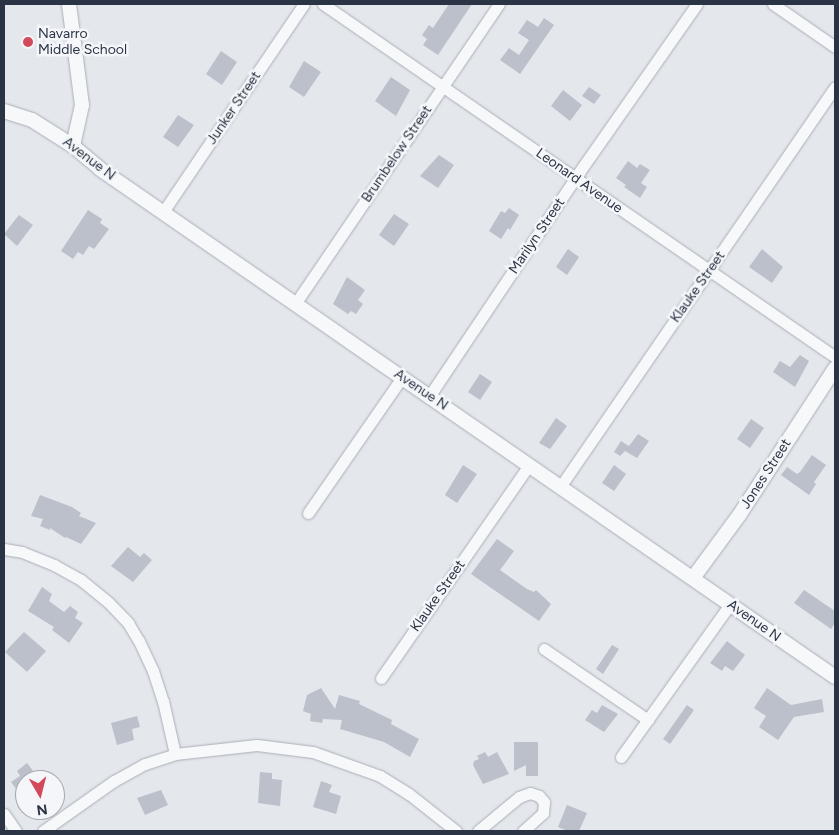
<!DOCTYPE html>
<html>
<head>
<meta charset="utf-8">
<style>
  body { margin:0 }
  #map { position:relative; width:839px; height:835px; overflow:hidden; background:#e4e7ec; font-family:Figtree,sans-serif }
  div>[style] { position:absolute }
  .building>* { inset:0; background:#bbc0ca }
  .roads { filter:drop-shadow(0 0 1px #a9aeb7) drop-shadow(0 0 1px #a9aeb7) }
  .minor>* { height:11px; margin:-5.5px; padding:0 5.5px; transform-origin:5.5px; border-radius:5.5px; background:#f7f8fa }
  .tertiary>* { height:14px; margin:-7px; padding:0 7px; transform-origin:7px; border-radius:7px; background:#f7f8fa }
  .dots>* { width:14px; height:14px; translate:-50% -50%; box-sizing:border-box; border:2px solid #f4f6f9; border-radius:50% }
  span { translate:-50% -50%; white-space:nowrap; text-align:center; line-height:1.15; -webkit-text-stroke:5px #f4f6f9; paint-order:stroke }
  .poi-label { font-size:14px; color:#2b3445 }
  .left { translate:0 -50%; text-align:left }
  .street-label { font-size:14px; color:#2b3445 }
  .frame { position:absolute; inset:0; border:5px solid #2b3445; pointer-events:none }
  .north { position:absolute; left:15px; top:770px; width:50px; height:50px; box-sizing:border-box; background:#f4f6f9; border:1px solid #a4a8b1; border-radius:50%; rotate:172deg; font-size:14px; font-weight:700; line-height:20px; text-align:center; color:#2b3445 }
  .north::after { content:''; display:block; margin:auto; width:18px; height:22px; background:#d1495b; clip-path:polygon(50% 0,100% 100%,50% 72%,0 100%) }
</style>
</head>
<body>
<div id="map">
  <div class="building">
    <div style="clip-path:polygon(449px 4px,472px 4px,438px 55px,423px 45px,427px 39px,422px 35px,429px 25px,433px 28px)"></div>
    <div style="clip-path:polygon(544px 18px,554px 25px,520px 74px,500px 60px,509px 48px,519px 55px,529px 40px,518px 33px,527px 20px,538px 27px)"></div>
    <div style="clip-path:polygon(221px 51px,237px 62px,222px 85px,206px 74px)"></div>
    <div style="clip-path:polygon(304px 61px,321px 72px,304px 97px,289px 87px)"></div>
    <div style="clip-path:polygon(391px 77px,410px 90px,396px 116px,375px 101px)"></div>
    <div style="clip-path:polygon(589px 87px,601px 95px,594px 104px,582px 96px)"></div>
    <div style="clip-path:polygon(563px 90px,582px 105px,570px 121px,551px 106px)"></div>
    <div style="clip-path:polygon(178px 115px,194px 125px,178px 147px,163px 137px)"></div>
    <div style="clip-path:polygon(439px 155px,454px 165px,438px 188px,420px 176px)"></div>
    <div style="clip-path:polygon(628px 161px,637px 168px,640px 164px,650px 170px,641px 183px,647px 187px,640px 198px,624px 187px,626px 185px,616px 178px)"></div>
    <div style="clip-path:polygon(509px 208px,519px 215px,510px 230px,508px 228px,501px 239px,489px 231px,501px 211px,505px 213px)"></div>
    <div style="clip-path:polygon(88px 210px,102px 219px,100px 223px,109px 229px,94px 249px,89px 246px,83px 255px,78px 252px,73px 259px,61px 251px)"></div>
    <div style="clip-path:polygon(394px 214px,409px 224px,394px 246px,379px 235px)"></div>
    <div style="clip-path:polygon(19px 215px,33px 225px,17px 246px,4px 234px)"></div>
    <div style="clip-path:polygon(568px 249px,579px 257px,567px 275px,556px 267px)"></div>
    <div style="clip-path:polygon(762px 249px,783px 267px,772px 283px,749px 267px)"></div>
    <div style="clip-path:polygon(347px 277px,365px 290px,358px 300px,363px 304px,356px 314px,351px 311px,348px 314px,333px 304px)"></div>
    <div style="clip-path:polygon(800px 355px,809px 361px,795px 387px,773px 372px,780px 361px,790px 367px)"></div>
    <div style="clip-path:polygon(480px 374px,492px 382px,480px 400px,468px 392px)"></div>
    <div style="clip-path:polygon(556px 418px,567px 426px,550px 449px,539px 443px)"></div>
    <div style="clip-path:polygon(751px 419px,764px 428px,750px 448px,737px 439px)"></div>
    <div style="clip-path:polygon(638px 434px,649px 441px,637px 458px,625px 451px,620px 456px,614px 452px,621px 441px,629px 446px)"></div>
    <div style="clip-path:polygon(812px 455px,826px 465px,814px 482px,816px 484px,809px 495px,781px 475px,787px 467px,797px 474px,800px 472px)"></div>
    <div style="clip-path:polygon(463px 465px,477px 474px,457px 503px,445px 495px)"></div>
    <div style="clip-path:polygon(614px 465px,626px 474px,614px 491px,602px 483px)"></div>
    <div style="clip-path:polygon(40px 495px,72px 507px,81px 513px,79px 516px,96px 523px,81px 544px,66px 537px,65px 538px,50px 528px,50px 530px,40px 526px,43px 519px,31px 516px)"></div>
    <div style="clip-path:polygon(497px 539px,514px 551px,500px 570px,527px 589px,534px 592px,536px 590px,551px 604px,539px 621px,471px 574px)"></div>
    <div style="clip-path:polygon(128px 547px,140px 557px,144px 553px,152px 560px,133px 582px,111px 566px)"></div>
    <div style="clip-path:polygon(42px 587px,52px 594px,49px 601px,64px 612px,70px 606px,78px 612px,75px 618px,83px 623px,69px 643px,52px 630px,54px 627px,28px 611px)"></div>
    <div style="clip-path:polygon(804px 590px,835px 611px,835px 623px,831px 629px,794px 603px)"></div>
    <div style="clip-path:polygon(24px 632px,46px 651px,27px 672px,5px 652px)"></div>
    <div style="clip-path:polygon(727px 641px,745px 655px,733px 671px,725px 666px,722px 671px,710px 663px)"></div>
    <div style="clip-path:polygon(612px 645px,619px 649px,603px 674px,596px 669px)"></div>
    <div style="clip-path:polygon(321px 688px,335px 709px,339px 695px,360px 701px,359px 704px,392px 720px,391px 724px,419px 739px,410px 757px,384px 742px,340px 729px,342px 720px,323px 719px,322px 723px,310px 721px,311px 714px,303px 711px,307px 695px)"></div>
    <div style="clip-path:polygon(767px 688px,791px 705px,822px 699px,824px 712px,794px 717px,778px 740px,759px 727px,766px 716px,754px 708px)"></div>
    <div style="clip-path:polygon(602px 705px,618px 714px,604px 732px,585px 720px,592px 710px,597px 713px)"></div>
    <div style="clip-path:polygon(687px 705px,694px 710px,670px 744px,663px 739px)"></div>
    <div style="clip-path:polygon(137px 716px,140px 727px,132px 729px,134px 740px,117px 745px,111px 723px)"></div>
    <div style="clip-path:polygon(514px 742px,538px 742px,538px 776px,526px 776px,526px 765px,514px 771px)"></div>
    <div style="clip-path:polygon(485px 752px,488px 757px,497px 752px,509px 774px,483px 784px,473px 765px,474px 761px,479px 759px,477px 756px)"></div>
    <div style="clip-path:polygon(27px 763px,40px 780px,25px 780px,25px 801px,11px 782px,20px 776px,17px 771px)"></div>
    <div style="clip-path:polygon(260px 772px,272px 773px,272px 779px,282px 780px,280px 806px,258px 803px)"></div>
    <div style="clip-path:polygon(321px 781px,332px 785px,329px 792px,341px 796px,336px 814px,313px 807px)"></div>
    <div style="clip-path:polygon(161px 790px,168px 805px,145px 815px,137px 798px)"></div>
    <div style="clip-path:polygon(567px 805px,587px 813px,579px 831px,568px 831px,558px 827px)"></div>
  </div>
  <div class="roads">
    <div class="minor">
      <div style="left:323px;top:4px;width:622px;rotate:34.58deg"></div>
      <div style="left:773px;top:4px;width:75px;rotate:34.7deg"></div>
      <div style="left:163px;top:212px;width:251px;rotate:-55.9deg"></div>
      <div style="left:295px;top:304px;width:363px;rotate:-55.8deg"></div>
      <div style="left:430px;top:395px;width:261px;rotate:-56.2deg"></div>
      <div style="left:575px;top:178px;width:213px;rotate:-55deg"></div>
      <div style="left:560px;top:487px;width:485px;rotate:-55.5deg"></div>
      <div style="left:308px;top:513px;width:165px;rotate:-55.3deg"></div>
      <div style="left:4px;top:549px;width:18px;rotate:9deg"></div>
      <div style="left:22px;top:552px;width:35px;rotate:22deg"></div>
      <div style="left:54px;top:565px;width:31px;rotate:29deg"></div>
      <div style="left:81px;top:580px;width:36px;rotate:39deg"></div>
      <div style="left:109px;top:603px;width:28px;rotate:46deg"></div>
      <div style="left:128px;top:623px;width:21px;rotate:59deg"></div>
      <div style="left:139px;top:641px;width:33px;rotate:65deg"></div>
      <div style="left:153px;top:671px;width:32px;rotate:72deg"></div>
      <div style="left:163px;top:701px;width:54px;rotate:77.2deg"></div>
      <div style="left:544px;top:649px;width:126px;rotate:34.3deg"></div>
      <div style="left:381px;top:678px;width:259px;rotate:-55.2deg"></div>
      <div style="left:621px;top:757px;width:188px;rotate:-54.5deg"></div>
      <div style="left:4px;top:814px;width:21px;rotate:55deg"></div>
      <div style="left:43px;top:831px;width:87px;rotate:-35.2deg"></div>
      <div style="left:114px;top:781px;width:35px;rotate:-29deg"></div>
      <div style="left:145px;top:764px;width:32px;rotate:-18deg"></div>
      <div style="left:175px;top:754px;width:82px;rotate:-6.3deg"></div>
      <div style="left:257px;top:745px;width:56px;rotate:7.1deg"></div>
      <div style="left:313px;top:752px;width:71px;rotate:19.7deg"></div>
      <div style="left:380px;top:776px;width:34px;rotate:32deg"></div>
      <div style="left:409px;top:794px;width:60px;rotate:38.2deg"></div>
      <div style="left:478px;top:831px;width:53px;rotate:-39.7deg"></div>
      <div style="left:519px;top:797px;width:12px;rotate:-20deg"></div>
      <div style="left:530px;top:793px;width:9px;rotate:18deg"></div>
      <div style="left:539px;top:796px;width:8px;rotate:50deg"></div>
      <div style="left:544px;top:802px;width:11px;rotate:95deg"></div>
      <div style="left:543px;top:813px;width:27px;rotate:138deg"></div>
    </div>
    <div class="tertiary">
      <div style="left:69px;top:4px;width:102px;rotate:82.7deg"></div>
      <div style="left:82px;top:105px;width:42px;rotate:102.4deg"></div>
      <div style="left:4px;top:111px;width:29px;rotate:18deg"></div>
      <div style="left:32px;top:120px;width:49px;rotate:32.4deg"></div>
      <div style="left:73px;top:146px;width:35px;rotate:40deg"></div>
      <div style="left:100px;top:169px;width:893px;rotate:34.65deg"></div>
      <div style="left:693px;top:578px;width:79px;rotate:-53.7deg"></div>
      <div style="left:740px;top:514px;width:174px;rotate:-56.9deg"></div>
    </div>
  </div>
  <div class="dots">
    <div style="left:28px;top:42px;background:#d1495b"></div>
  </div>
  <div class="poi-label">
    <span class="left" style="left:38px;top:42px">Navarro<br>Middle School</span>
  </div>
  <div class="street-label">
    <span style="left:234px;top:108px;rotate:-56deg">Junker Street</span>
    <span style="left:397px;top:154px;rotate:-56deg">Brumbelow Street</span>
    <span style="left:89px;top:159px;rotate:37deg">Avenue N</span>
    <span style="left:579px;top:181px;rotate:35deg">Leonard Avenue</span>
    <span style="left:537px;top:236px;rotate:-56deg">Marilyn Street</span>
    <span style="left:698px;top:287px;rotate:-55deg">Klauke Street</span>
    <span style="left:421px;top:390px;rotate:34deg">Avenue N</span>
    <span style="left:766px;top:474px;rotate:-57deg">Jones Street</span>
    <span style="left:438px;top:596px;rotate:-55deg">Klauke Street</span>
    <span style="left:754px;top:621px;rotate:35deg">Avenue N</span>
  </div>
  <div class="frame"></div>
  <div class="north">N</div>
</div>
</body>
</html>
